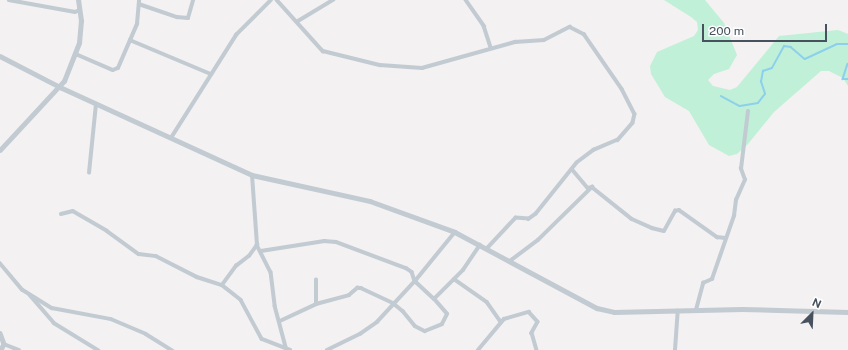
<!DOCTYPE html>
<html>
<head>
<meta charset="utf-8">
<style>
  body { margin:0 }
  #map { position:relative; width:848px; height:350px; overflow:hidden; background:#f3f1f1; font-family:"Public Sans",sans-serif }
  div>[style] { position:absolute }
  .green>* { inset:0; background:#c0f0d7 }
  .stream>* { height:1.5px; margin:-0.75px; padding:0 0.75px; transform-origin:0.75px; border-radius:0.75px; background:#8dd0ec }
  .minor>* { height:3.5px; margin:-1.75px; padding:0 1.75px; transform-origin:1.75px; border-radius:1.75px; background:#c2cad2 }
  .tertiary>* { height:4.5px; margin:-2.25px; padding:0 2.25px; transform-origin:2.25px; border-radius:2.25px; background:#c2cad2 }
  span { translate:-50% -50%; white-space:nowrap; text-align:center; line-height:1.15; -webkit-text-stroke:3.5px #fff; paint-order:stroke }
  .north { position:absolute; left:792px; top:294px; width:40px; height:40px; -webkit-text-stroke:3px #fff; paint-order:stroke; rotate:24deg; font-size:11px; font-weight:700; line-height:16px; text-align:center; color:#48525e }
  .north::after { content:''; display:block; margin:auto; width:14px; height:18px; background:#48525e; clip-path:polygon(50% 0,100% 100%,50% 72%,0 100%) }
  .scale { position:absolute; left:702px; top:24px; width:125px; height:18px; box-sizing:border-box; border:2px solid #48525e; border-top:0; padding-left:5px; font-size:12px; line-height:14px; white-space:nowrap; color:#48525e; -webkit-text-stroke:3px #fff; paint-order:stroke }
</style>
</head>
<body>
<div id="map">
  <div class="green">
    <div style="clip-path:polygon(664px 0,705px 0,724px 23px,737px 55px,729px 69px,714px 74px,708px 80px,713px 86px,730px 90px,737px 87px,779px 36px,838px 30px,848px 34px,848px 86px,843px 78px,829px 71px,821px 71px,774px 112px,748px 144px,737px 154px,729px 156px,709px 145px,689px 111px,665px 97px,651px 74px,650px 66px,657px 52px,694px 36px,698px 30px,697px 22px,691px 17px)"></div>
  </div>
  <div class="stream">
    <div style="left:848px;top:64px;width:16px;rotate:108deg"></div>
    <div style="left:843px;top:79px;width:5px"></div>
    <div style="left:721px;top:96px;width:21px;rotate:28deg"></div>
    <div style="left:740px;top:106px;width:18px;rotate:-9deg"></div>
    <div style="left:758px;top:103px;width:11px;rotate:-52deg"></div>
    <div style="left:765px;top:94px;width:13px;rotate:-108deg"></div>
    <div style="left:761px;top:82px;width:11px;rotate:-80deg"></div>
    <div style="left:763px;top:71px;width:9px;rotate:-18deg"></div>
    <div style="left:772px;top:68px;width:25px;rotate:-61deg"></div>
    <div style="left:784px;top:46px;width:7px;rotate:8deg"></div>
    <div style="left:791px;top:47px;width:18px;rotate:41deg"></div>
    <div style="left:805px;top:59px;width:35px;rotate:-25deg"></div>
    <div style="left:837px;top:44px;width:11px"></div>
  </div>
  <div class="minor">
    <div style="left:9px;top:0;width:67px;rotate:10.3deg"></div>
    <div style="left:75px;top:12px;width:5px;rotate:-22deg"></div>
    <div style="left:277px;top:0;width:69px;rotate:48deg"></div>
    <div style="left:323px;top:51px;width:59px;rotate:13.8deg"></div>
    <div style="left:380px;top:65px;width:42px;rotate:4.1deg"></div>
    <div style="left:422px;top:68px;width:97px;rotate:-15.6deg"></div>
    <div style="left:515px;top:42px;width:29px;rotate:-4deg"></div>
    <div style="left:544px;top:40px;width:29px;rotate:-27deg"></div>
    <div style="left:570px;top:27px;width:16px;rotate:27deg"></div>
    <div style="left:584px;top:34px;width:67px;rotate:55.4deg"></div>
    <div style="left:622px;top:89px;width:28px;rotate:63deg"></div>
    <div style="left:635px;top:114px;width:9px;rotate:103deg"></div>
    <div style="left:633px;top:123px;width:23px;rotate:131deg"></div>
    <div style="left:618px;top:140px;width:26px;rotate:157deg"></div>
    <div style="left:594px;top:150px;width:21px;rotate:143deg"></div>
    <div style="left:577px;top:163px;width:65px;rotate:128.8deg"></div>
    <div style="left:536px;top:214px;width:9px;rotate:144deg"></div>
    <div style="left:529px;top:219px;width:13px;rotate:-176deg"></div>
    <div style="left:516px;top:218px;width:42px;rotate:133.1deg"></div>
    <div style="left:466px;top:0;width:32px;rotate:55deg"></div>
    <div style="left:484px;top:26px;width:23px;rotate:72deg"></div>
    <div style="left:139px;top:4px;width:40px;rotate:18.9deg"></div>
    <div style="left:177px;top:17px;width:11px;rotate:5deg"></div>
    <div style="left:188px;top:18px;width:19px;rotate:-74deg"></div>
    <div style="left:298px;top:21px;width:41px;rotate:-31deg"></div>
    <div style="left:130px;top:40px;width:88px;rotate:22.8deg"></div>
    <div style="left:76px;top:54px;width:40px;rotate:23.4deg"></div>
    <div style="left:113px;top:70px;width:5px;rotate:-22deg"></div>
    <div style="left:118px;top:68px;width:48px;rotate:-66.6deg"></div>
    <div style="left:137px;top:24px;width:24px;rotate:-85deg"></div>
    <div style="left:171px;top:138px;width:122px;rotate:-57.7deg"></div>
    <div style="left:236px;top:35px;width:49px;rotate:-45deg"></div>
    <div style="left:572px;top:169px;width:25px;rotate:50deg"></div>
    <div style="left:588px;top:188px;width:4px;rotate:-14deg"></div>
    <div style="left:89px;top:173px;width:69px;rotate:-84.2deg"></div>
    <div style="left:61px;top:214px;width:12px;rotate:-14deg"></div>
    <div style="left:73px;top:211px;width:39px;rotate:30deg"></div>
    <div style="left:107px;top:231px;width:39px;rotate:36deg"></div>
    <div style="left:139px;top:254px;width:17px;rotate:7deg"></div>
    <div style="left:156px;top:256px;width:46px;rotate:27.1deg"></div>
    <div style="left:197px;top:277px;width:26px;rotate:18deg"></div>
    <div style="left:222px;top:285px;width:24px;rotate:38deg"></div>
    <div style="left:241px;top:300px;width:44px;rotate:61.7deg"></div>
    <div style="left:262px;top:339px;width:30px;rotate:21deg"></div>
    <div style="left:257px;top:245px;width:30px;rotate:63deg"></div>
    <div style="left:271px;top:272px;width:34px;rotate:83deg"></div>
    <div style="left:275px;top:306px;width:42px;rotate:75deg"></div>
    <div style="left:261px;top:251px;width:64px;rotate:-9deg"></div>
    <div style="left:324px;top:241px;width:12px;rotate:5deg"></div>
    <div style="left:336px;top:242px;width:75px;rotate:20.4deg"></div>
    <div style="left:406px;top:268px;width:7px;rotate:34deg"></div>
    <div style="left:412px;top:272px;width:9px;rotate:72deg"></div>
    <div style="left:415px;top:281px;width:26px;rotate:43deg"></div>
    <div style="left:434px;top:299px;width:41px;rotate:-45deg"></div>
    <div style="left:463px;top:270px;width:30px;rotate:-56deg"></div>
    <div style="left:510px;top:261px;width:35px;rotate:-37deg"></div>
    <div style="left:538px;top:240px;width:76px;rotate:-44.5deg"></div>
    <div style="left:592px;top:187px;width:51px;rotate:38.7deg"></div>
    <div style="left:632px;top:219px;width:22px;rotate:24deg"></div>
    <div style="left:652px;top:228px;width:12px;rotate:14deg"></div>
    <div style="left:664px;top:231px;width:23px;rotate:-61deg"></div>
    <div style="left:675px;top:211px;width:4px;rotate:-14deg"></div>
    <div style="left:679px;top:210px;width:47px;rotate:35.4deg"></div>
    <div style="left:717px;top:237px;width:8px;rotate:7deg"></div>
    <div style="left:0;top:263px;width:35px;rotate:50deg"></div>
    <div style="left:23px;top:290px;width:34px;rotate:32deg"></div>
    <div style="left:52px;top:308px;width:60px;rotate:10.6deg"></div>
    <div style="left:111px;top:319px;width:38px;rotate:23deg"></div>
    <div style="left:146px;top:334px;width:31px;rotate:32deg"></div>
    <div style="left:454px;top:279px;width:40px;rotate:34.9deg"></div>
    <div style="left:487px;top:302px;width:24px;rotate:55deg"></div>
    <div style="left:222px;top:285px;width:24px;rotate:-54deg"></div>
    <div style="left:236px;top:266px;width:16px;rotate:-38deg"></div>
    <div style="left:249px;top:256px;width:14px;rotate:-54deg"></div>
    <div style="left:257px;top:245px;width:70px;rotate:-94.1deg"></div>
    <div style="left:30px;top:295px;width:37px;rotate:49deg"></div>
    <div style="left:54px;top:323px;width:52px;rotate:31.5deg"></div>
    <div style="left:316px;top:304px;width:34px;rotate:-15deg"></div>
    <div style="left:349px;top:295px;width:11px;rotate:-41deg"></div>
    <div style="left:357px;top:288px;width:4px"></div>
    <div style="left:361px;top:288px;width:35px;rotate:25deg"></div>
    <div style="left:393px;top:303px;width:13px;rotate:39deg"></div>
    <div style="left:403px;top:311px;width:19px;rotate:51deg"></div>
    <div style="left:415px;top:326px;width:11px;rotate:27deg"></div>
    <div style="left:425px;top:331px;width:18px;rotate:-22deg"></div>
    <div style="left:442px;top:324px;width:11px;rotate:-63deg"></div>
    <div style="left:447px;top:314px;width:20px;rotate:-131deg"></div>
    <div style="left:696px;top:310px;width:28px;rotate:-75deg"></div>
    <div style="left:703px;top:283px;width:10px;rotate:-24deg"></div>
    <div style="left:712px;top:279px;width:67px;rotate:-70.8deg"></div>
    <div style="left:734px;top:216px;width:16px;rotate:-83deg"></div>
    <div style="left:736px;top:200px;width:22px;rotate:-66deg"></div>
    <div style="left:745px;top:180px;width:12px;rotate:-110deg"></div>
    <div style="left:741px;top:169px;width:58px;rotate:-83.1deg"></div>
    <div style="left:280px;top:321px;width:40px;rotate:-25deg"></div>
    <div style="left:316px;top:304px;width:24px;rotate:-90deg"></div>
    <div style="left:4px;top:344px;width:16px;rotate:22deg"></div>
    <div style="left:327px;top:350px;width:37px;rotate:-26deg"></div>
    <div style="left:360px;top:334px;width:21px;rotate:-35deg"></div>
    <div style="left:377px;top:322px;width:56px;rotate:-47.2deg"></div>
    <div style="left:415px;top:281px;width:63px;rotate:-50.8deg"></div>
    <div style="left:478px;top:350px;width:40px;rotate:-50deg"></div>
    <div style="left:504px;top:319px;width:26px;rotate:-16deg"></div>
    <div style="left:529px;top:312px;width:13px;rotate:48deg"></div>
    <div style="left:538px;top:322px;width:13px;rotate:119deg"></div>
    <div style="left:532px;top:333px;width:18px;rotate:74deg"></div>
    <div style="left:675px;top:350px;width:39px;rotate:-86deg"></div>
  </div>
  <div class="tertiary">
    <div style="left:0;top:56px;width:68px;rotate:27.3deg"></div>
    <div style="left:60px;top:87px;width:211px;rotate:24.6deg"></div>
    <div style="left:252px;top:175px;width:121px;rotate:12.4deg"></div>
    <div style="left:370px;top:201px;width:90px;rotate:20deg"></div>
    <div style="left:455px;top:232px;width:161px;rotate:28.2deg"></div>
    <div style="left:597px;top:308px;width:17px;rotate:13deg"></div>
    <div style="left:614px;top:312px;width:128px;rotate:-1.3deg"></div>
    <div style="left:742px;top:309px;width:106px;rotate:1.6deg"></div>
    <div style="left:0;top:150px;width:94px;rotate:-47.2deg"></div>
    <div style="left:64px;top:81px;width:41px;rotate:-68.5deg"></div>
    <div style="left:79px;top:43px;width:22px;rotate:-85deg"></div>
    <div style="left:81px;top:21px;width:21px;rotate:-98deg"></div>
    <div style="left:0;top:333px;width:12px;rotate:70deg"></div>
    <div style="left:4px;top:344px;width:7px;rotate:117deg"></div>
  </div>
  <div class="north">N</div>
  <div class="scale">200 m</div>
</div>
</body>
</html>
